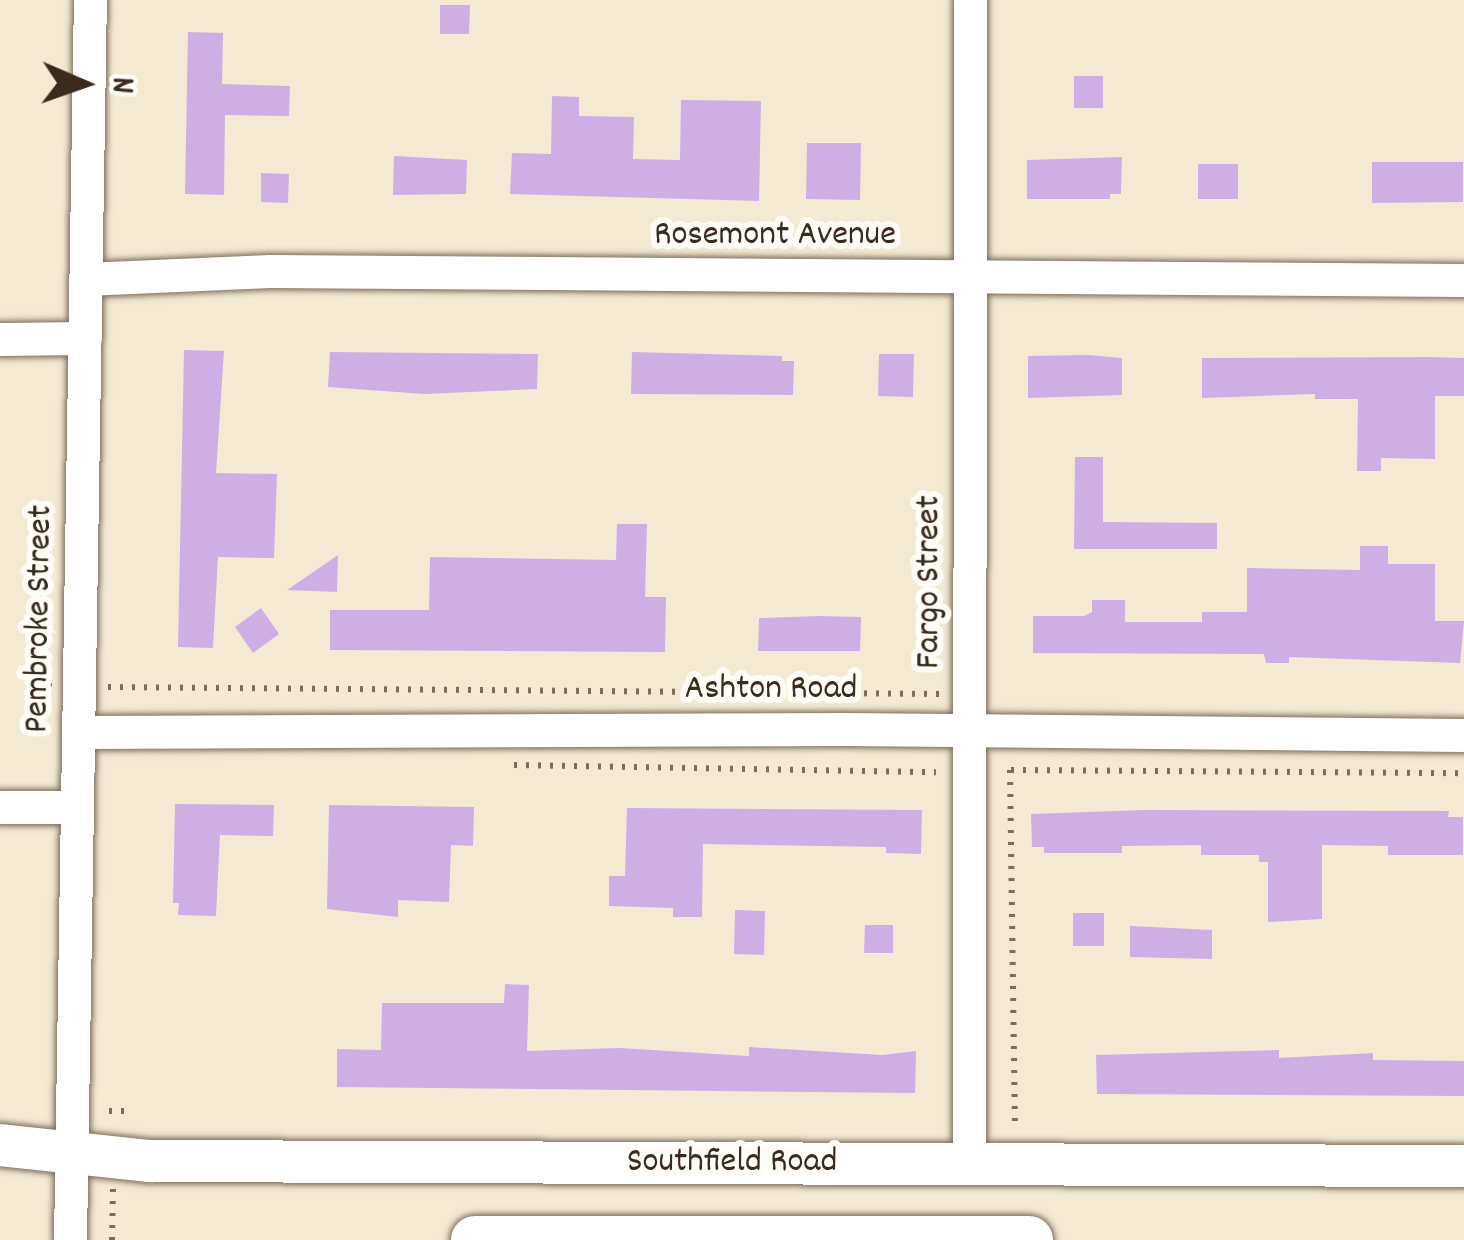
<!DOCTYPE html>
<html>
<head>
<meta charset="utf-8">
<style>
  body { margin:0 }
  #map { position:relative; width:1464px; height:1240px; overflow:hidden; background:#f4e9d3; font-family:Dekko,sans-serif }
  div>[style] { position:absolute }
  .building>* { inset:0; background:#cdafe5 }
  .path>* { height:6px; margin-top:-3px; transform-origin:0; background:repeating-linear-gradient(90deg,#7c6d5d 0 3px,transparent 0 12px) }
  .roads { filter:drop-shadow(0 0 3px #7c6d5d) drop-shadow(0 0 3px #7c6d5d) }
  .minor>* { height:33px; margin:-16.5px; padding:0 16.5px; transform-origin:16.5px; border-radius:16.5px; background:#fff }
  .major>* { height:42px; margin:-21px; padding:0 21px; transform-origin:21px; border-radius:21px; background:#fff }
  .highway>* { height:48px; margin:-24px; padding:0 24px; transform-origin:24px; border-radius:24px; background:#fff }
  span { translate:-50% -50%; white-space:nowrap; text-align:center; line-height:1.15; -webkit-text-stroke:12px #fdfcf7; paint-order:stroke }
  .street-label { font-size:36px; color:#3b2a1e }
  .north { position:absolute; left:24px; top:24px; width:120px; height:120px; -webkit-text-stroke:9px #fdfcf7; paint-order:stroke; rotate:92deg; font-size:33px; font-weight:700; line-height:48px; text-align:center; color:#3b2a1e }
  .north::after { content:''; display:block; margin:auto; width:42px; height:54px; background:#3b2a1e; clip-path:polygon(50% 0,100% 100%,50% 72%,0 100%) }
</style>
</head>
<body>
<div id="map">
  <div class="building">
    <div style="clip-path:polygon(440px 5px,470px 5px,469px 34px,440px 34px)"></div>
    <div style="clip-path:polygon(188px 32px,223px 33px,222px 84px,290px 86px,289px 116px,225px 115px,224px 195px,185px 194px)"></div>
    <div style="clip-path:polygon(1074px 76px,1103px 76px,1103px 108px,1074px 108px)"></div>
    <div style="clip-path:polygon(552px 96px,579px 97px,579px 116px,634px 117px,633px 159px,680px 160px,681px 100px,761px 101px,759px 201px,510px 194px,512px 153px,551px 154px)"></div>
    <div style="clip-path:polygon(807px 143px,861px 143px,860px 200px,806px 199px)"></div>
    <div style="clip-path:polygon(394px 156px,467px 160px,466px 194px,393px 195px)"></div>
    <div style="clip-path:polygon(1122px 157px,1121px 194px,1110px 194px,1110px 199px,1027px 199px,1027px 160px)"></div>
    <div style="clip-path:polygon(1372px 162px,1463px 162px,1463px 202px,1372px 203px)"></div>
    <div style="clip-path:polygon(1198px 164px,1238px 164px,1238px 199px,1198px 199px)"></div>
    <div style="clip-path:polygon(261px 173px,289px 174px,288px 203px,261px 202px)"></div>
    <div style="clip-path:polygon(184px 350px,224px 351px,216px 473px,277px 474px,274px 558px,218px 557px,213px 648px,178px 647px)"></div>
    <div style="clip-path:polygon(330px 352px,538px 354px,537px 389px,424px 394px,328px 387px)"></div>
    <div style="clip-path:polygon(632px 352px,782px 356px,782px 361px,794px 361px,793px 395px,631px 394px)"></div>
    <div style="clip-path:polygon(879px 354px,914px 354px,913px 397px,878px 396px)"></div>
    <div style="clip-path:polygon(1088px 355px,1122px 358px,1122px 395px,1028px 398px,1028px 356px)"></div>
    <div style="clip-path:polygon(1428px 357px,1464px 358px,1464px 396px,1435px 396px,1435px 459px,1381px 458px,1381px 471px,1357px 471px,1358px 399px,1315px 399px,1315px 394px,1202px 398px,1202px 358px)"></div>
    <div style="clip-path:polygon(1075px 457px,1103px 457px,1103px 522px,1217px 523px,1217px 549px,1074px 549px)"></div>
    <div style="clip-path:polygon(617px 524px,647px 524px,645px 597px,666px 597px,665px 652px,330px 650px,330px 610px,429px 610px,430px 557px,616px 560px)"></div>
    <div style="clip-path:polygon(1360px 546px,1388px 546px,1388px 564px,1435px 564px,1435px 621px,1464px 621px,1460px 663px,1289px 657px,1289px 663px,1266px 663px,1264px 654px,1033px 653px,1033px 616px,1084px 616px,1092px 612px,1092px 600px,1125px 600px,1125px 622px,1202px 622px,1202px 612px,1247px 612px,1247px 568px,1360px 570px)"></div>
    <div style="clip-path:polygon(338px 555px,337px 592px,287px 590px)"></div>
    <div style="clip-path:polygon(261px 608px,279px 634px,253px 653px,235px 627px)"></div>
    <div style="clip-path:polygon(819px 616px,861px 617px,860px 651px,758px 651px,759px 618px)"></div>
    <div style="clip-path:polygon(175px 804px,274px 805px,273px 836px,220px 835px,216px 916px,178px 915px,179px 903px,173px 903px)"></div>
    <div style="clip-path:polygon(329px 805px,474px 807px,473px 846px,451px 845px,449px 902px,398px 900px,398px 917px,327px 909px)"></div>
    <div style="clip-path:polygon(627px 808px,922px 810px,921px 854px,886px 853px,886px 847px,703px 844px,702px 917px,673px 917px,673px 908px,609px 906px,609px 876px,625px 876px)"></div>
    <div style="clip-path:polygon(1145px 810px,1449px 811px,1448px 817px,1463px 817px,1463px 855px,1388px 855px,1388px 846px,1322px 845px,1322px 919px,1268px 922px,1268px 862px,1259px 862px,1259px 855px,1201px 855px,1201px 845px,1122px 846px,1122px 853px,1044px 853px,1044px 847px,1032px 847px,1031px 814px)"></div>
    <div style="clip-path:polygon(735px 910px,765px 911px,764px 955px,734px 954px)"></div>
    <div style="clip-path:polygon(1073px 913px,1104px 913px,1104px 946px,1073px 946px)"></div>
    <div style="clip-path:polygon(865px 925px,893px 925px,893px 953px,864px 953px)"></div>
    <div style="clip-path:polygon(1130px 926px,1212px 930px,1212px 959px,1130px 957px)"></div>
    <div style="clip-path:polygon(505px 984px,529px 985px,527px 1051px,619px 1048px,749px 1056px,749px 1047px,882px 1055px,916px 1051px,915px 1093px,337px 1087px,337px 1049px,381px 1050px,382px 1003px,504px 1003px)"></div>
    <div style="clip-path:polygon(1279px 1050px,1279px 1058px,1373px 1053px,1373px 1060px,1464px 1061px,1464px 1096px,1097px 1094px,1096px 1055px)"></div>
  </div>
  <div class="path">
    <div style="left:26px;top:686px;width:26px"></div>
    <div style="left:108px;top:687px;width:833px;rotate:0.48deg"></div>
    <div style="left:514px;top:765px;width:422px;rotate:1deg"></div>
    <div style="left:1010px;top:770px;width:359px;rotate:89.2deg"></div>
    <div style="left:1011px;top:770px;width:453px;rotate:0.4deg"></div>
    <div style="left:109px;top:1111px;width:19px"></div>
    <div style="left:112px;top:1240px;width:51px;rotate:-88.9deg"></div>
  </div>
  <div class="roads">
    <div class="minor">
      <div style="left:85px;top:279px;width:185px;rotate:-2.5deg"></div>
      <div style="left:270px;top:271px;width:1194px;rotate:0.43deg"></div>
      <div style="left:0;top:339px;width:85px;rotate:-0.7deg"></div>
      <div style="left:78px;top:732px;width:766px;rotate:-0.22deg"></div>
      <div style="left:844px;top:729px;width:620px;rotate:0.55deg"></div>
      <div style="left:0;top:807px;width:77px"></div>
      <div style="left:969px;top:1165px;width:1165px;rotate:-89.95deg"></div>
      <div style="left:70px;top:1240px;width:1240px;rotate:-89.08deg"></div>
    </div>
    <div class="major">
      <div style="left:0;top:1145px;width:151px;rotate:6.1deg"></div>
      <div style="left:150px;top:1161px;width:1314px;rotate:0.22deg"></div>
    </div>
    <div class="highway">
      <div style="left:475px;top:1240px;width:554px"></div>
    </div>
  </div>
  <div class="street-label">
    <span style="left:775px;top:237px">Rosemont Avenue</span>
    <span style="left:931px;top:582px;rotate:-90deg">Fargo Street</span>
    <span style="left:41px;top:619px;rotate:-89deg">Pembroke Street</span>
    <span style="left:771px;top:691px">Ashton Road</span>
    <span style="left:732px;top:1164px">Southfield Road</span>
  </div>
  <div class="north">N</div>
</div>
</body>
</html>
